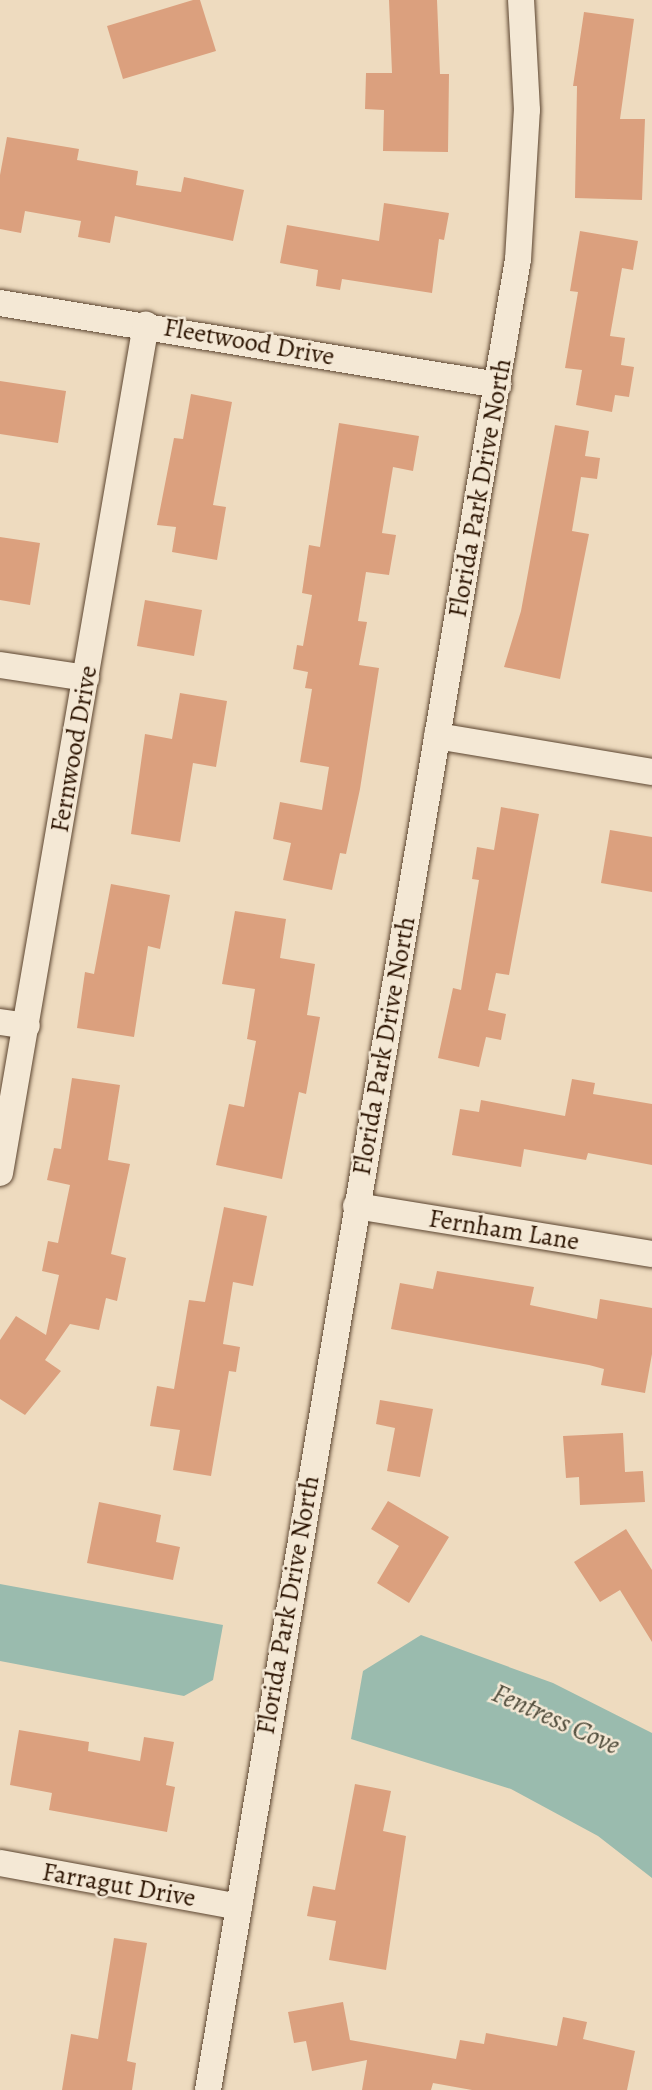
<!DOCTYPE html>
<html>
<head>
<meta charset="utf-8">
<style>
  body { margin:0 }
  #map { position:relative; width:652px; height:2090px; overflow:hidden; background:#eedbbf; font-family:Alegreya,serif }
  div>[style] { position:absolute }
  .water>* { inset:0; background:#9abbae }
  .building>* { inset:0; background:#dba07e }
  .roads { filter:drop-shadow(0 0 2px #5c4530) drop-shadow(0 0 2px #5c4530) }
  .minor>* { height:26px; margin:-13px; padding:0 13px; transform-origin:13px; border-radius:13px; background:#f4e8d5 }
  span { translate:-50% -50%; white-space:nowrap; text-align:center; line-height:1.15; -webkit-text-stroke:5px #f4e8d5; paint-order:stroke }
  .street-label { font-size:26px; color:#2b1300 }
  .water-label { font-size:28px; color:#524e3d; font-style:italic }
</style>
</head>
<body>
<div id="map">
  <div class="water">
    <div style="clip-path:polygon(0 1584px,223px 1625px,213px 1680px,184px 1696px,0 1661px)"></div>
    <div style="clip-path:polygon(421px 1635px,553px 1683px,652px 1733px,652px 1878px,598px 1836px,511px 1789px,351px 1739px,363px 1671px)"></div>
  </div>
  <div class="building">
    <div style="clip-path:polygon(193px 0,200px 0,216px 51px,123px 79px,107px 26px)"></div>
    <div style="clip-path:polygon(389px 0,437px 0,440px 74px,449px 74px,448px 152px,383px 151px,384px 110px,365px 109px,366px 73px,392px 73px)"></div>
    <div style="clip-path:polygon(584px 12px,634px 19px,620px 119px,645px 119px,642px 200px,575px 198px,577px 86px,573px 86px)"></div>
    <div style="clip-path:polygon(7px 137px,79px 149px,77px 160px,138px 171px,136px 185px,181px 192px,184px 177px,244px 190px,233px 241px,115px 216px,110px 243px,78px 237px,81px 221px,25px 211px,21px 233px,0 229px,0 175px)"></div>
    <div style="clip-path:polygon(384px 203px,449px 213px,444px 240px,439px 239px,432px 293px,342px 279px,340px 290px,316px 286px,318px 270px,280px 263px,287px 225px,379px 241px)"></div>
    <div style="clip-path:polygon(580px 231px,638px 241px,633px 270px,622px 268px,610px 336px,625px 338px,621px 365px,634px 367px,629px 397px,615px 395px,612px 412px,576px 405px,582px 370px,565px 368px,578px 292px,570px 291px)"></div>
    <div style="clip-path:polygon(0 381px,66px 391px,58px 443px,0 434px)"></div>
    <div style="clip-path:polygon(191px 394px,232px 402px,213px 505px,226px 507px,217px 560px,172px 552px,176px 527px,157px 525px,174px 438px,183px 439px)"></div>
    <div style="clip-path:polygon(339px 423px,419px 436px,413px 471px,393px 467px,382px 533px,396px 535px,389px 575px,366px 572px,358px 621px,367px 622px,359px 665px,379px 668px,360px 789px,346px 854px,340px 853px,332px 890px,283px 880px,291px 843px,273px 839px,280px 802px,322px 810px,329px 767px,300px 762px,312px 689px,305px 688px,308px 672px,293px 669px,297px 645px,303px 646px,312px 595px,302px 593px,309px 545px,320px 547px)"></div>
    <div style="clip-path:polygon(555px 425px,589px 431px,585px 456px,600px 458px,597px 479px,581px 477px,572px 531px,589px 534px,560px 679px,504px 667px,521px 611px)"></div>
    <div style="clip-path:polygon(0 537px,40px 543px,30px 605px,0 600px)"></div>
    <div style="clip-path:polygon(145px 600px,202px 610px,194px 656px,137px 646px)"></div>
    <div style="clip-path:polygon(180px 693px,227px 701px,216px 767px,193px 763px,180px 842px,131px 834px,145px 734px,172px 739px)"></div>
    <div style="clip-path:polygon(501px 807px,539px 814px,509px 975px,496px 973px,488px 1010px,506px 1014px,501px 1040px,486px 1037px,479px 1067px,438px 1058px,453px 988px,461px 990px,479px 880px,472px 879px,477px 847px,494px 850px)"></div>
    <div style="clip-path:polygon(610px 830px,652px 837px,652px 892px,601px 883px)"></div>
    <div style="clip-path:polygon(111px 884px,170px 895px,160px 949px,148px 946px,134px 1037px,77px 1028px,85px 972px,94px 974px)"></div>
    <div style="clip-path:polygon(235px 911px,286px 919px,280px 958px,315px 964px,307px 1015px,320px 1017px,306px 1094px,299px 1092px,282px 1179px,216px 1165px,229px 1104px,244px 1107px,256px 1041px,247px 1039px,255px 989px,222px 984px)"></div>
    <div style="clip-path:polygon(72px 1078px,120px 1085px,108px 1160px,130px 1164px,111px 1254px,126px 1258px,117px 1301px,106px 1298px,99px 1330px,70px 1324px,45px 1360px,61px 1371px,25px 1415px,0 1399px,0 1340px,16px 1316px,46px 1335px,59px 1275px,42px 1271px,48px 1241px,58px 1243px,70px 1185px,47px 1180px,54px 1148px,61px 1149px)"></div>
    <div style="clip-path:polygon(572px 1079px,595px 1083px,593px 1094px,652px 1104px,652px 1165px,588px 1153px,586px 1160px,524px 1149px,521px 1167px,452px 1155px,460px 1109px,479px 1112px,481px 1100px,565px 1116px)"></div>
    <div style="clip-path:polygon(224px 1207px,267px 1216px,253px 1286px,233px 1282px,223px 1344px,240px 1347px,236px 1372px,229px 1371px,211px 1476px,173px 1470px,180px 1430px,150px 1426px,157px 1386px,174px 1389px,189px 1300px,205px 1302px)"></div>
    <div style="clip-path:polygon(437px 1271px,534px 1287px,530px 1305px,597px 1319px,600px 1299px,652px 1308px,652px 1354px,645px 1393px,601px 1385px,604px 1369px,589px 1365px,391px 1329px,400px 1283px,433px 1289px)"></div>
    <div style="clip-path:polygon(380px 1400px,433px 1409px,420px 1477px,387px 1471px,395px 1428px,376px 1424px)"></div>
    <div style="clip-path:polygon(623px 1433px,625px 1472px,643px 1471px,645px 1502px,580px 1505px,579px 1477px,566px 1478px,563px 1436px)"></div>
    <div style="clip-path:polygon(388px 1501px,449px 1537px,409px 1603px,377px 1583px,399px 1546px,371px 1529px)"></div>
    <div style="clip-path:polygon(99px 1502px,161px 1515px,156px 1542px,180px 1547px,173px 1580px,87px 1563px)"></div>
    <div style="clip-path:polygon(626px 1529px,652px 1570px,652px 1642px,620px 1590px,600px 1602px,574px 1562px)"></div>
    <div style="clip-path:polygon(19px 1730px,89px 1742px,88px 1751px,140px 1761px,144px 1737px,174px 1742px,166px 1785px,175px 1787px,167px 1832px,49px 1810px,52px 1793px,10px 1785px)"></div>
    <div style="clip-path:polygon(355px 1784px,391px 1791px,383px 1831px,406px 1836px,386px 1970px,329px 1960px,336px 1921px,307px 1916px,313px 1886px,335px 1890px)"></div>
    <div style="clip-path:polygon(114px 1938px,147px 1943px,127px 2061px,136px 2063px,132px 2090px,62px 2090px,71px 2034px,98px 2039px)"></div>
    <div style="clip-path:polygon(343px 2002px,350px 2040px,456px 2059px,460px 2040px,484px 2044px,486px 2033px,557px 2046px,563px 2017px,587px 2022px,583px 2039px,635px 2051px,627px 2090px,472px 2090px,433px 2083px,431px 2090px,362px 2090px,367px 2060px,312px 2071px,306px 2041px,294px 2043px,288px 2012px)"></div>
  </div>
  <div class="roads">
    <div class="minor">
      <div style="left:0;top:303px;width:505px;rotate:9.35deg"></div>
      <div style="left:0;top:665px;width:87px;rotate:8.6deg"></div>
      <div style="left:437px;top:736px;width:218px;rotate:9.5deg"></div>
      <div style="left:0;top:1022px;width:27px;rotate:8deg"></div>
      <div style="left:0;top:1173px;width:861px;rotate:-80.24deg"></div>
      <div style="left:356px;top:1206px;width:300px;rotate:9.2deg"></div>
      <div style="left:0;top:1863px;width:243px;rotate:10.4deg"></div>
      <div style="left:208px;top:2090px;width:1856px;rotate:-80.39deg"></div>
      <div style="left:518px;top:260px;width:150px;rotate:-86.6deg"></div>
      <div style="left:527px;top:110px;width:110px;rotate:-93.1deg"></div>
    </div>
  </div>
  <div class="street-label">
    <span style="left:249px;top:342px;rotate:10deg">Fleetwood Drive</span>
    <span style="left:480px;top:488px;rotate:-80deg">Florida Park Drive North</span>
    <span style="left:74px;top:749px;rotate:-80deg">Fernwood Drive</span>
    <span style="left:384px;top:1046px;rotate:-80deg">Florida Park Drive North</span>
    <span style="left:504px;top:1230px;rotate:9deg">Fernham Lane</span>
    <span style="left:288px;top:1605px;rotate:-80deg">Florida Park Drive North</span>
    <span style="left:119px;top:1885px;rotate:10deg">Farragut Drive</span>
  </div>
  <div class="water-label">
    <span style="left:556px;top:1719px;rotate:24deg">Fentress Cove</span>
  </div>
</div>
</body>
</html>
